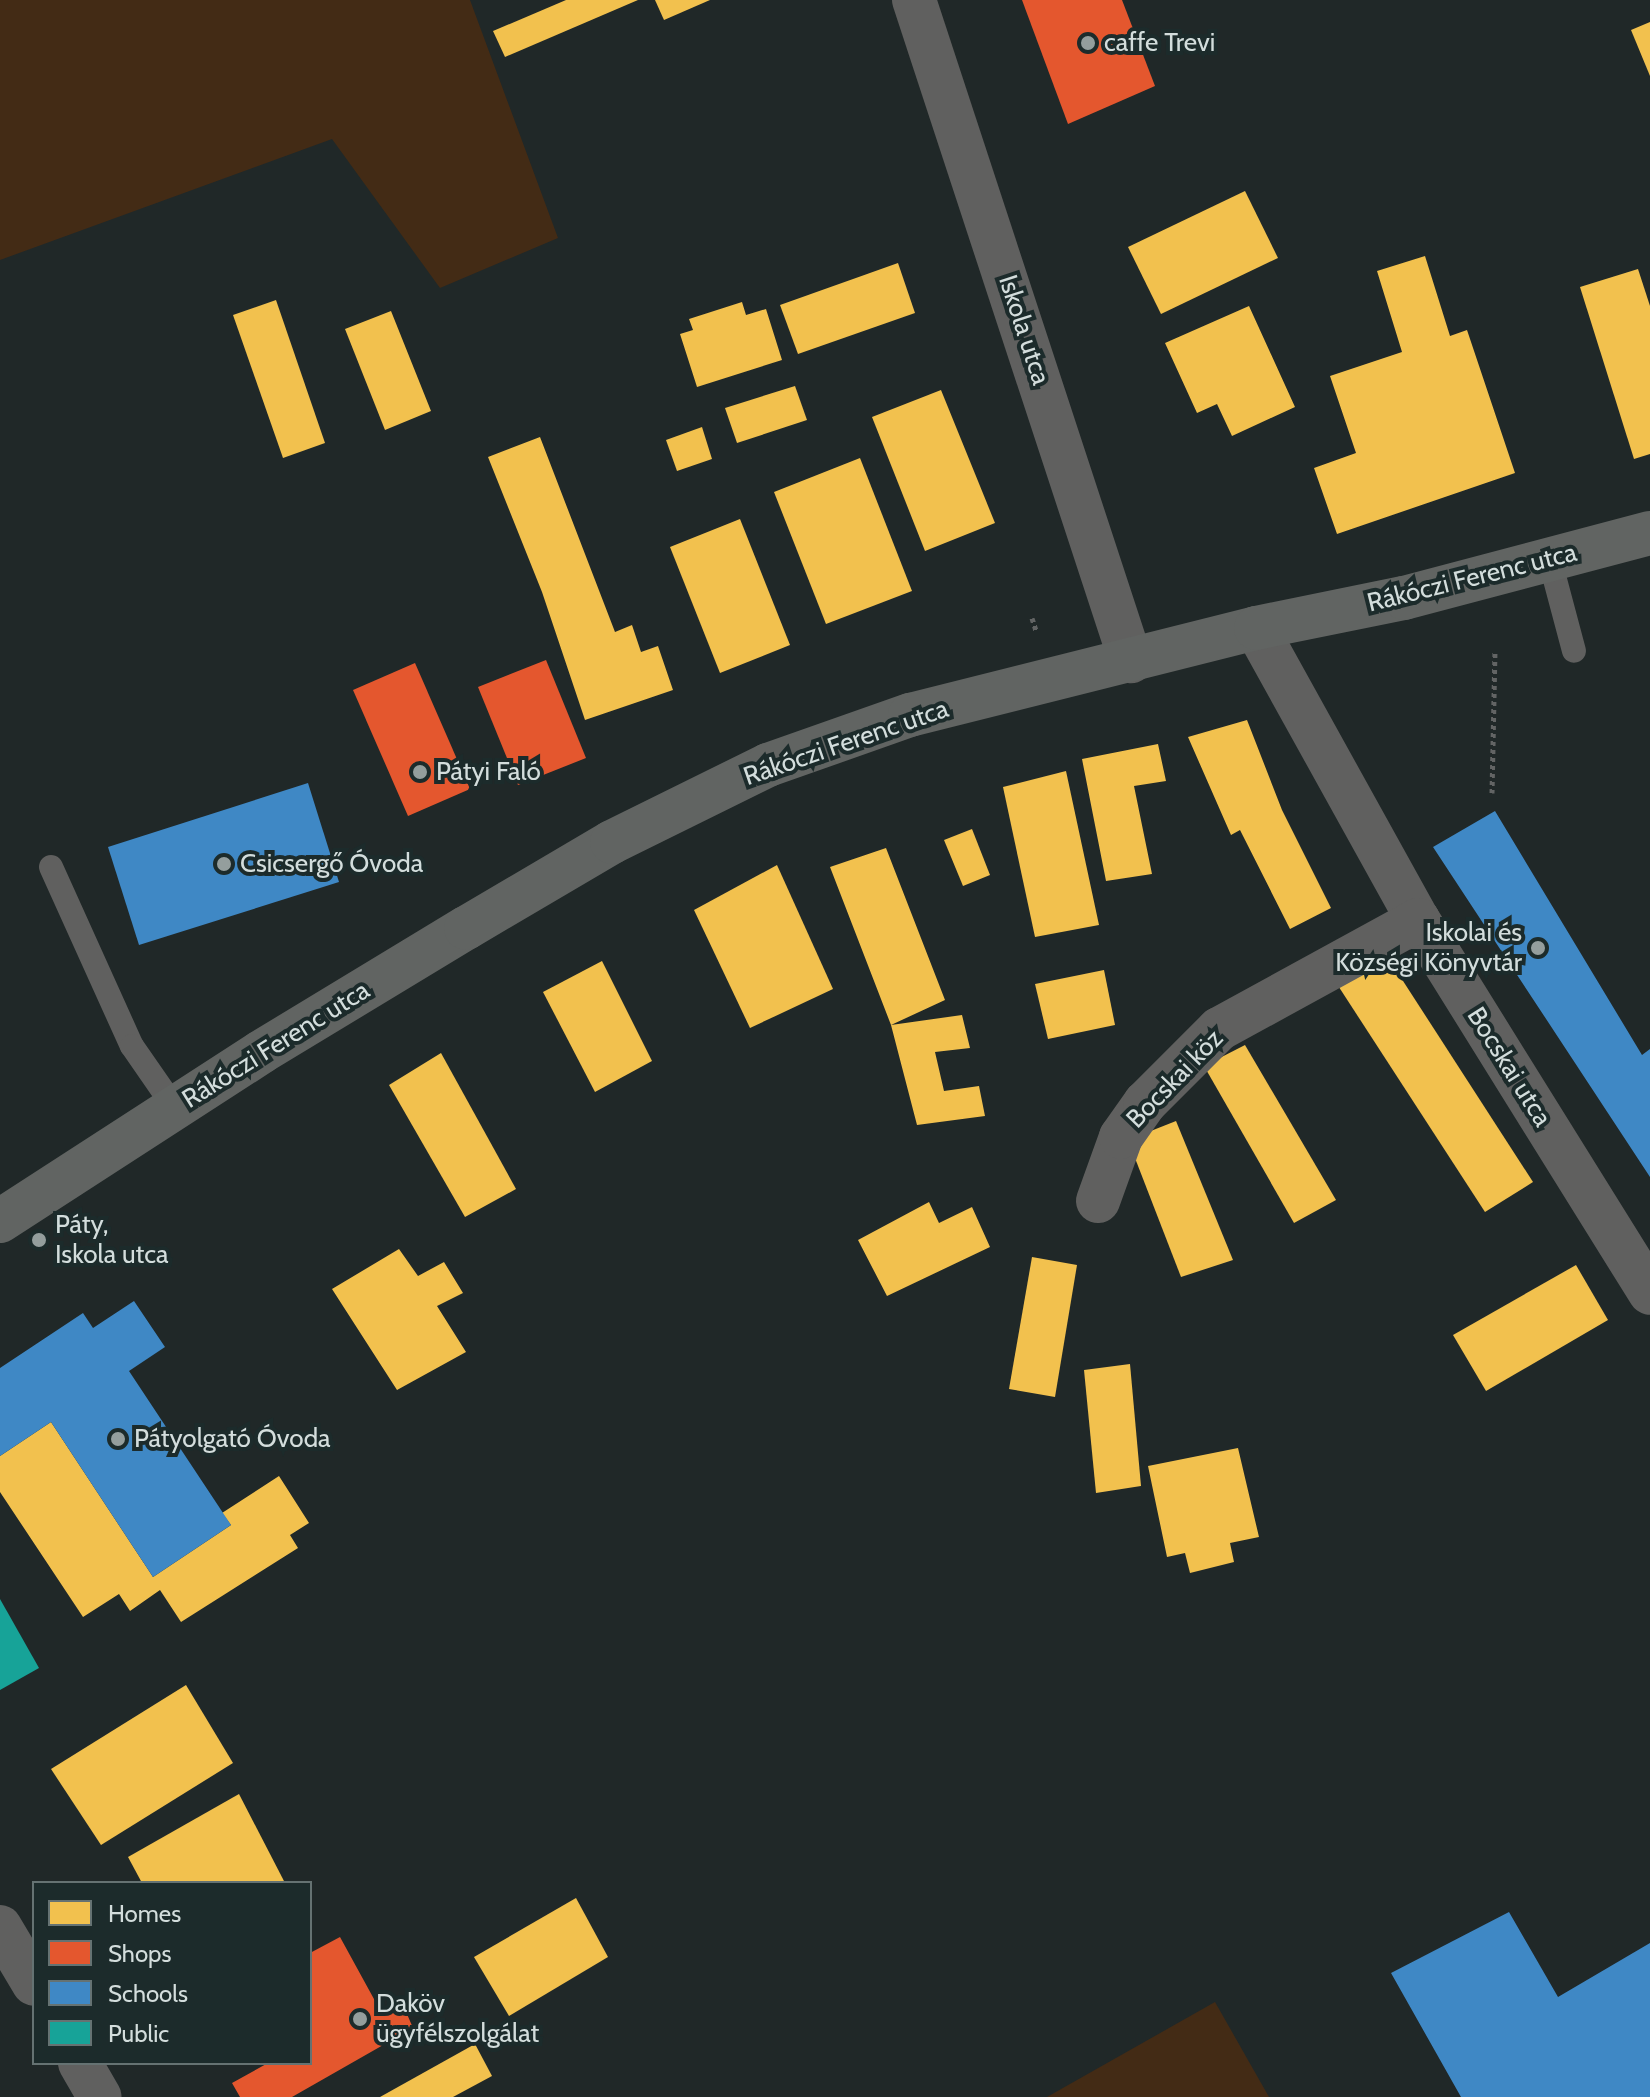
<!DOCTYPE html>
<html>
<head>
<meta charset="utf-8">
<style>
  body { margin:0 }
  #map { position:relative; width:1650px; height:2097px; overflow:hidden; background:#202828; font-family:Cabin,sans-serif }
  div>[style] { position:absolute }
  .green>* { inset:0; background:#432b15 }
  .homes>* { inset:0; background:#f2c14e }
  .shops>* { inset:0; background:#e4572e }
  .schools>* { inset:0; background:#3f88c5 }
  .public>* { inset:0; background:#17a398 }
  .path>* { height:5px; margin-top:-2.5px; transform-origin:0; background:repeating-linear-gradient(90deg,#626464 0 4px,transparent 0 8px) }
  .lane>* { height:24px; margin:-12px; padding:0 12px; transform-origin:12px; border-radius:12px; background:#60605f }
  .street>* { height:44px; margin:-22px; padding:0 22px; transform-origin:22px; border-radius:22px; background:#60605f }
  .secondary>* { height:44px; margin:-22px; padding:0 22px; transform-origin:22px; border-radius:22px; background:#616462 }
  .dots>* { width:22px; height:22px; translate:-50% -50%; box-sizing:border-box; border:4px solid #1c2b2b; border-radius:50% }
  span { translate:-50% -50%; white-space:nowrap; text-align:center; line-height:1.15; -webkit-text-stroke:8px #1c2b2b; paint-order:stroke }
  .poi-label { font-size:26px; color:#d3dddc }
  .left { translate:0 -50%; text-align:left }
  .right { translate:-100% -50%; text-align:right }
  .street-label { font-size:26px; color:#d3dddc }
  .legend { position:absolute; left:32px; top:1881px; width:280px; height:184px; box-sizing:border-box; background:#1c2b2b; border:2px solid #657272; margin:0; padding:10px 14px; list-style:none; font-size:24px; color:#d3dddc }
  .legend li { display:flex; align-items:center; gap:16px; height:40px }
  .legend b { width:40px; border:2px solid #657272 }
</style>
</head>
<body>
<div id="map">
  <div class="green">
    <div style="clip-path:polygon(0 0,470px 0,558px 238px,440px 288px,332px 139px,0 260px)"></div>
    <div style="clip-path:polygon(1215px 2002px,1269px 2097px,1047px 2097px)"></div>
  </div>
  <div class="homes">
    <div style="clip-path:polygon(566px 0,638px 0,505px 57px,493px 31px)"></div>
    <div style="clip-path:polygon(655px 0,710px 0,664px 20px)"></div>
    <div style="clip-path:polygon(1650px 22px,1650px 76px,1631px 30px)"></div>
    <div style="clip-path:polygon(1245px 191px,1278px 258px,1161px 314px,1128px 247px)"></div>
    <div style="clip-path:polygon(1425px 256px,1450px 336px,1467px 330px,1515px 473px,1337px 534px,1314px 468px,1356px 453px,1330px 376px,1402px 352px,1377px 271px)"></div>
    <div style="clip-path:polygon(898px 263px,915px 313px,798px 354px,780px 305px)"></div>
    <div style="clip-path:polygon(1638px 269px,1650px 306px,1650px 454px,1634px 459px,1580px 287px)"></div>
    <div style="clip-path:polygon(276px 300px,325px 443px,283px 458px,233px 315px)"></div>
    <div style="clip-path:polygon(742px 302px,746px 315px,766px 309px,782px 360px,697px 387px,680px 334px,693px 330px,689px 319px)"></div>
    <div style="clip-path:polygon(1249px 306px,1295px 407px,1232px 436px,1217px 404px,1197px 413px,1165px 343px)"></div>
    <div style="clip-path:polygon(391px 311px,431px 411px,385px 430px,345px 329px)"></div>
    <div style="clip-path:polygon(795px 386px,807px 420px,737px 443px,725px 408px)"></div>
    <div style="clip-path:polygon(941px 390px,995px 523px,925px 551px,872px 417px)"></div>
    <div style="clip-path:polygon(702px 427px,712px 459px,677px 471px,666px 440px)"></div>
    <div style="clip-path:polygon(540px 437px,615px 632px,632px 625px,641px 652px,658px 646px,673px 690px,585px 720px,542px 592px,488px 457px)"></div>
    <div style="clip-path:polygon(860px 458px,912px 591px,826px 624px,774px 492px)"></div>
    <div style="clip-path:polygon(740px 519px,790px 645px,720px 673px,670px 547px)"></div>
    <div style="clip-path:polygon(1247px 720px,1282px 810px,1331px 908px,1290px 929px,1240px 830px,1231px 835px,1188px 737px)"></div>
    <div style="clip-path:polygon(1158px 744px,1166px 781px,1134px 786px,1152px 874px,1106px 881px,1082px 759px)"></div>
    <div style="clip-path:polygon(1066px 771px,1099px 925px,1035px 937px,1003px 787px)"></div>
    <div style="clip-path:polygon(972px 829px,990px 875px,963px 886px,944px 840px)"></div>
    <div style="clip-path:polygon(886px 848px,945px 1000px,891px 1025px,962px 1015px,970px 1048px,935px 1052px,944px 1091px,979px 1086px,985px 1116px,917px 1125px,891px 1025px,830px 867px)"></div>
    <div style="clip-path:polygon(777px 865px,833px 989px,750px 1028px,694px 910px)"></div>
    <div style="clip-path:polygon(1383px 950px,1533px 1182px,1485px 1212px,1335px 981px)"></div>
    <div style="clip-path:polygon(602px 961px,652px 1061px,595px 1092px,543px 992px)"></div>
    <div style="clip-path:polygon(1104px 970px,1115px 1025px,1048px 1039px,1035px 984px)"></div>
    <div style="clip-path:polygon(1245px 1045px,1336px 1200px,1294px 1223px,1204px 1066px)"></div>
    <div style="clip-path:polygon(441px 1053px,516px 1189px,465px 1217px,389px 1085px)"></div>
    <div style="clip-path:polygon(1176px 1121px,1233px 1260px,1181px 1277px,1128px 1140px)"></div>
    <div style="clip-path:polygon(929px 1202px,939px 1223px,972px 1207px,990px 1247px,887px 1296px,858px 1240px)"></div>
    <div style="clip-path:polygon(399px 1249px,418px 1276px,444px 1262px,463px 1293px,437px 1306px,466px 1352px,397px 1390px,332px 1289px)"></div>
    <div style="clip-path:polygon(1032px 1257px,1077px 1265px,1055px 1397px,1009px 1389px)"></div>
    <div style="clip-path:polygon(1576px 1265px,1608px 1320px,1486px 1391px,1453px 1335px)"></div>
    <div style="clip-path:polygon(1130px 1364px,1141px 1486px,1096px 1493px,1084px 1370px)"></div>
    <div style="clip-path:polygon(51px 1422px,153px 1577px,231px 1525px,222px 1513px,279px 1476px,309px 1523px,290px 1535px,298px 1548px,181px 1622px,160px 1590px,130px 1611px,119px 1594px,83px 1617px,0 1492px,0 1456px)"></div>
    <div style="clip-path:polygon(1238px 1448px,1259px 1537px,1230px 1543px,1234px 1562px,1190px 1573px,1185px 1553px,1167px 1557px,1148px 1466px)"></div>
    <div style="clip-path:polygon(186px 1685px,233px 1763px,101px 1845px,51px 1769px)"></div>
    <div style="clip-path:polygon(239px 1794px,285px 1883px,142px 1883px,128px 1857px)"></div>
    <div style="clip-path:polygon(576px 1898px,608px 1957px,509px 2016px,474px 1957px)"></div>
    <div style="clip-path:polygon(475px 2044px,492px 2076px,453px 2097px,380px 2097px)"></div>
  </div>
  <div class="shops">
    <div style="clip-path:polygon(1022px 0,1122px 0,1155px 86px,1068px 124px)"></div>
    <div style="clip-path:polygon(546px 660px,586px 758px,518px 785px,478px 687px)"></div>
    <div style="clip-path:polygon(415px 663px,470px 789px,408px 816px,353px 690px)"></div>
    <div style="clip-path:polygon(340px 1937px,380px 2010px,401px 2000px,413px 2028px,292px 2097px,240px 2097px,232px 2083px,268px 2063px,310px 2063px,310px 1953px)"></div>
  </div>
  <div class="schools">
    <div style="clip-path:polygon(308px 783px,339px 882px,139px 945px,108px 847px)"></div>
    <div style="clip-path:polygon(1495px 811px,1642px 1055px,1650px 1049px,1650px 1177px,1433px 847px)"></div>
    <div style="clip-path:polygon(134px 1301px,165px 1347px,129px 1371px,231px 1525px,153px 1577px,51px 1422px,0 1456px,0 1368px,83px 1313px,93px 1328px)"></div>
    <div style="clip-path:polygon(1509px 1912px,1558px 1997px,1650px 1943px,1650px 2097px,1461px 2097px,1391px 1973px)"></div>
  </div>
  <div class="public">
    <div style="clip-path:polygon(0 1599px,39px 1668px,0 1690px)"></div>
  </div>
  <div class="path">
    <div style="left:1032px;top:618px;width:13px;rotate:72deg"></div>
    <div style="left:1492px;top:793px;width:143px;rotate:-88.8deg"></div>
  </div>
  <div class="lane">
    <div style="left:1549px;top:557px;width:97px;rotate:75.1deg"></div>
    <div style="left:51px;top:867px;width:196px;rotate:65.7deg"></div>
    <div style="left:132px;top:1046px;width:75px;rotate:55.3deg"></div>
  </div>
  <div class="street">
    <div style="left:914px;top:0;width:696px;rotate:71.83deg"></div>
    <div style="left:1256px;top:628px;width:334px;rotate:61deg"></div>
    <div style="left:1418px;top:920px;width:439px;rotate:58.1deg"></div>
    <div style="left:1098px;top:1201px;width:68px;rotate:-70.2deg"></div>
    <div style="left:1121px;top:1137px;width:42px;rotate:-54.8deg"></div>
    <div style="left:1145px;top:1103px;width:105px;rotate:-45deg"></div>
    <div style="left:1219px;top:1029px;width:227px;rotate:-28.7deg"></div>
    <div style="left:0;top:1927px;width:66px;rotate:59.2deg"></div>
    <div style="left:80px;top:2063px;width:39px;rotate:60deg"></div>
  </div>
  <div class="secondary">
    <div style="left:0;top:1221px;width:311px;rotate:-32.9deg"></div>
    <div style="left:261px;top:1052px;width:240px;rotate:-31.2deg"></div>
    <div style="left:466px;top:928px;width:169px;rotate:-30.5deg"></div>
    <div style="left:612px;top:842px;width:174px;rotate:-26.3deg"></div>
    <div style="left:768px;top:765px;width:151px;rotate:-19.4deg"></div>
    <div style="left:910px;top:715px;width:357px;rotate:-14.1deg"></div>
    <div style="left:1256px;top:628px;width:151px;rotate:-11.5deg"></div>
    <div style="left:1404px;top:598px;width:254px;rotate:-14.8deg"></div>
  </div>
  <div class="dots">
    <div style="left:1088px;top:43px;background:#949e9d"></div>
    <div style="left:420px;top:772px;background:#949e9d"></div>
    <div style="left:224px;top:864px;background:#949e9d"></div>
    <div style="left:1538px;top:948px;background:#949e9d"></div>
    <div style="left:39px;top:1240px;background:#949e9d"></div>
    <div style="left:118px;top:1439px;background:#949e9d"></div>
    <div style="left:360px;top:2019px;background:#949e9d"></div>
  </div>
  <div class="poi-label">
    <span class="left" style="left:1104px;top:43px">caffe Trevi</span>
    <span class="left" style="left:436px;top:772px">Pátyi Faló</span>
    <span class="left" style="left:240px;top:864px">Csicsergő Óvoda</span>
    <span class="right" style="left:1522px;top:948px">Iskolai és<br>Községi Könyvtár</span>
    <span class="left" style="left:55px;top:1240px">Páty,<br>Iskola utca</span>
    <span class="left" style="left:134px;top:1439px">Pátyolgató Óvoda</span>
    <span class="left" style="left:376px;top:2019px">Daköv<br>ügyfélszolgálat</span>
  </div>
  <div class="street-label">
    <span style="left:1024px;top:330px;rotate:72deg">Iskola utca</span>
    <span style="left:1472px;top:578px;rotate:-14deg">Rákóczi Ferenc utca</span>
    <span style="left:846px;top:743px;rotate:-19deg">Rákóczi Ferenc utca</span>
    <span style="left:276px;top:1045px;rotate:-32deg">Rákóczi Ferenc utca</span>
    <span style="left:1509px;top:1067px;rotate:58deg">Bocskai utca</span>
    <span style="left:1175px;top:1079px;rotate:-46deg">Bocskai köz</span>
  </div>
  <ul class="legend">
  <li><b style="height:22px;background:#f2c14e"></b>Homes</li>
  <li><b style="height:22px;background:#e4572e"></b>Shops</li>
  <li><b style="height:22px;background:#3f88c5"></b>Schools</li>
  <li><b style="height:22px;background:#17a398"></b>Public</li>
  </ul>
</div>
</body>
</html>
